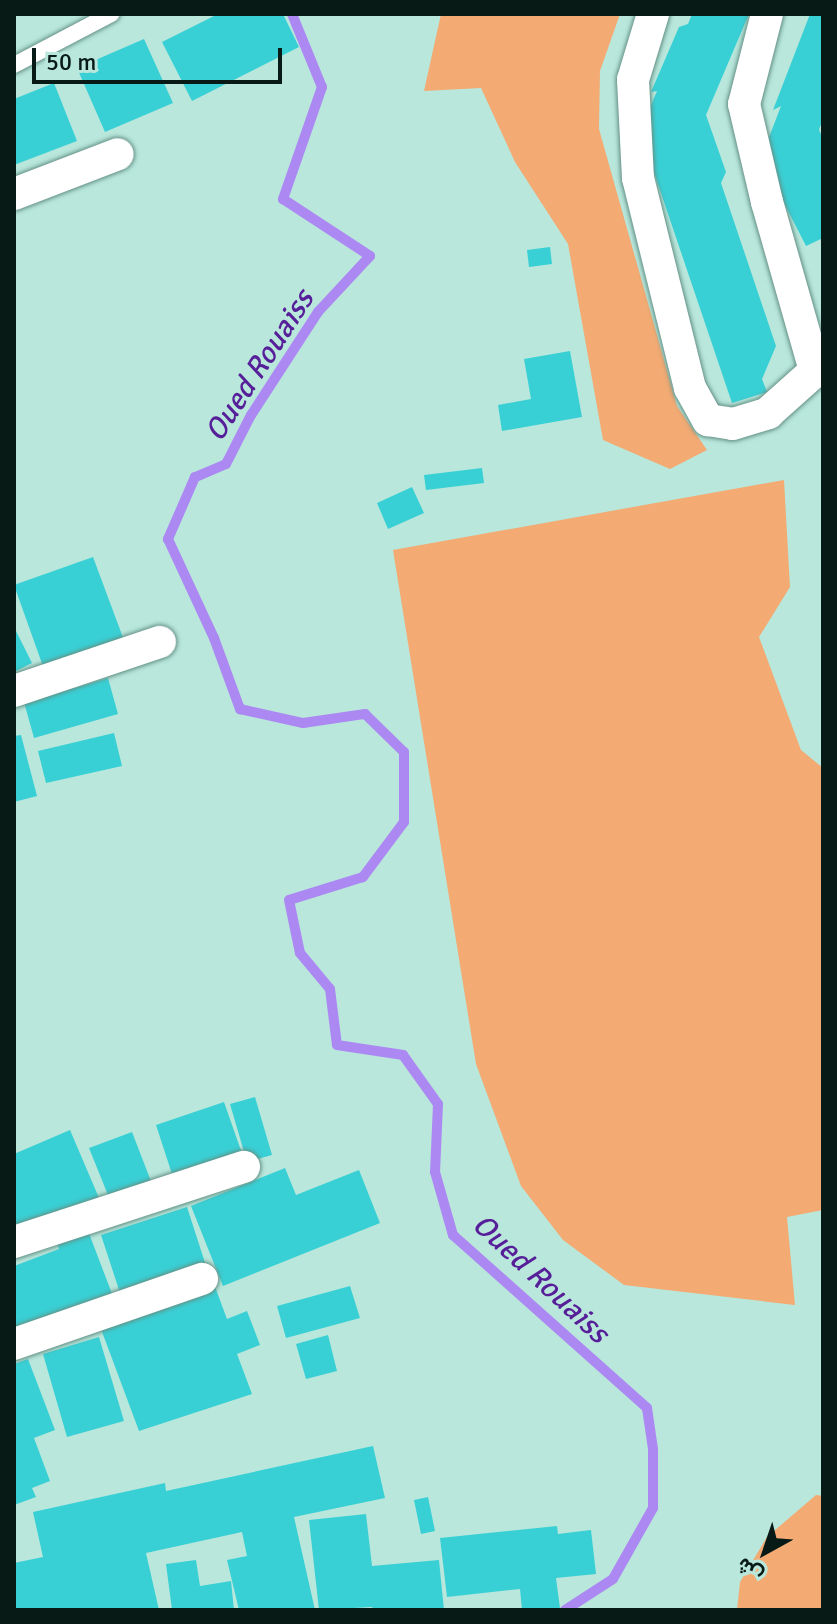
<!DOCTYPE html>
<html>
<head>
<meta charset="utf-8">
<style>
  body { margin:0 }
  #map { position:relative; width:837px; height:1624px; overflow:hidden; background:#b9e7dc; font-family:Signika,Vazirmatn,sans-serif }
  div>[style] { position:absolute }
  .green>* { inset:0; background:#f3aa73 }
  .stream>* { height:10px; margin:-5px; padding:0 5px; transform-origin:5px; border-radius:5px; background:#ac89f2 }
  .building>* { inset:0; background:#39d0d5 }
  .roads { filter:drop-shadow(0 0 2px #649085) drop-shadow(0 0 2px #649085) }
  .service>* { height:16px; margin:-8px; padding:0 8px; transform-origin:8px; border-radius:8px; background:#fff }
  .minor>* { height:32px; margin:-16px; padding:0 16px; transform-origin:16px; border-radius:16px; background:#fff }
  span { translate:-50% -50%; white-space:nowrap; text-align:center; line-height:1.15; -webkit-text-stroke:8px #b9e7dc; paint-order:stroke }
  .water-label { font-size:30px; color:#561e98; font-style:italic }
  .frame { position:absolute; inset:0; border:16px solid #081a16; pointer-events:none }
  .north { position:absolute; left:725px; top:1512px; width:80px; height:80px; -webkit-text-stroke:6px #b9e7dc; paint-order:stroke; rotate:220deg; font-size:22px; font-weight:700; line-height:32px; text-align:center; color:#081a16 }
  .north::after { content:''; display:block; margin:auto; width:28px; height:36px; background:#081a16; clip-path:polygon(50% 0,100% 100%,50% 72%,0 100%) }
  .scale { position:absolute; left:32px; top:48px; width:250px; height:36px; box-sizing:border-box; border:4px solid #081a16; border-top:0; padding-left:10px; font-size:24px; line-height:28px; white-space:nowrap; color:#081a16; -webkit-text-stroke:6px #b9e7dc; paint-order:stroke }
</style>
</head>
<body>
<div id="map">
  <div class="green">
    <div style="clip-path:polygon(441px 14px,620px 14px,600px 71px,599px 129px,677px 406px,707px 450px,670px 469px,603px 440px,568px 244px,515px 162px,481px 88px,424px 91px)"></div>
    <div style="clip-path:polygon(784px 480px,790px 587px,759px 637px,801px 750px,823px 768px,823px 1210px,787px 1217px,795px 1305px,624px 1285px,563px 1240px,521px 1186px,476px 1064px,393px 550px)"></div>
    <div style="clip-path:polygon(816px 1495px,823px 1496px,823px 1610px,737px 1610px,740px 1582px,767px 1537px)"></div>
  </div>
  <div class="stream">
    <div style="left:292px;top:14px;width:79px;rotate:67.7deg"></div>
    <div style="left:322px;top:87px;width:119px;rotate:109.2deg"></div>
    <div style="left:283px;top:199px;width:104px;rotate:33.2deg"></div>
    <div style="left:370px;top:256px;width:76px;rotate:132.9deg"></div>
    <div style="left:318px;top:312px;width:123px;rotate:123deg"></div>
    <div style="left:251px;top:415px;width:55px;rotate:117deg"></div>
    <div style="left:226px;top:464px;width:34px;rotate:157deg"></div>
    <div style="left:195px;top:477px;width:68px;rotate:113.5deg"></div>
    <div style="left:168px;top:539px;width:109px;rotate:65.1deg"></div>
    <div style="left:214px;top:638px;width:76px;rotate:69.9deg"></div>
    <div style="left:240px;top:709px;width:65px;rotate:12.5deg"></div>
    <div style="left:303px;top:723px;width:63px;rotate:-8.3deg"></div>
    <div style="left:365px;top:714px;width:54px;rotate:44.3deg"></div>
    <div style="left:404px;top:752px;width:70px;rotate:90deg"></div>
    <div style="left:404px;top:822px;width:69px;rotate:126.7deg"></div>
    <div style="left:363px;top:877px;width:77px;rotate:162.7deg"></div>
    <div style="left:289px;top:900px;width:54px;rotate:78.3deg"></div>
    <div style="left:300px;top:953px;width:47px;rotate:50.2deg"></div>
    <div style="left:330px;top:989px;width:56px;rotate:82.9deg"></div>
    <div style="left:337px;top:1045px;width:67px;rotate:8.6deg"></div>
    <div style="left:403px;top:1055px;width:60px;rotate:54.5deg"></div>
    <div style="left:438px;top:1104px;width:68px;rotate:92.5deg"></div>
    <div style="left:435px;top:1172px;width:66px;rotate:74.1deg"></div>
    <div style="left:453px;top:1235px;width:260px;rotate:41.7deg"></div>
    <div style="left:647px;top:1408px;width:41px;rotate:81.7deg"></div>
    <div style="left:653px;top:1449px;width:59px;rotate:90deg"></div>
    <div style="left:653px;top:1508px;width:81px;rotate:119.4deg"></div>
    <div style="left:613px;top:1579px;width:57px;rotate:147.1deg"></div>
  </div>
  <div class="building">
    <div style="clip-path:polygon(218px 14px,283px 14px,299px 47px,192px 101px,162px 42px)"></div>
    <div style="clip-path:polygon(692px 14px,749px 14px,706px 115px,726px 172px,721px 183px,776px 346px,762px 379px,767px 392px,732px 403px,640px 131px,657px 91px,651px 92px,679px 27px,688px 24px)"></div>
    <div style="clip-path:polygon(810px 14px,823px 14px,823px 119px,819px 130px,823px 138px,823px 238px,806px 246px,761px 158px,781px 106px,773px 110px)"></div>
    <div style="clip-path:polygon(144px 39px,173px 103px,105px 132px,77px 68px)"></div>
    <div style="clip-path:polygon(54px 83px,77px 141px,14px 165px,14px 99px)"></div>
    <div style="clip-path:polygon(550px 247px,552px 264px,529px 267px,527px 250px)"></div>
    <div style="clip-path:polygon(570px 351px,582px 417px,502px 431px,498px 405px,531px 399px,524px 359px)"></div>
    <div style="clip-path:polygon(482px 468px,484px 483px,426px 490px,424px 475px)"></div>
    <div style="clip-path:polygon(412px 487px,424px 513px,388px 529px,377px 503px)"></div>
    <div style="clip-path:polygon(93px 557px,125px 643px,45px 672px,14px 585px)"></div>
    <div style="clip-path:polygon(14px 627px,32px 663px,14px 672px)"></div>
    <div style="clip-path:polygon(108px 678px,118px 714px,34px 738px,22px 695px,73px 680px,75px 688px)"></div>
    <div style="clip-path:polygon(114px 733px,122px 766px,46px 783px,38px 751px)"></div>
    <div style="clip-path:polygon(21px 735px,37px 796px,14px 802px,14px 736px)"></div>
    <div style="clip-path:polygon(255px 1097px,272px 1155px,247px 1162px,230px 1104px)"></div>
    <div style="clip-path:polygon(224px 1102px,245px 1162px,205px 1176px,200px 1164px,172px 1174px,156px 1125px)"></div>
    <div style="clip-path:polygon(70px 1130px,102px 1205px,14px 1242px,14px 1154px)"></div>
    <div style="clip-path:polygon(132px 1132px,154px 1189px,112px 1205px,89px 1148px)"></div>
    <div style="clip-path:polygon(285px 1168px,296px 1195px,359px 1170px,380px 1223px,223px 1286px,191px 1206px)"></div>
    <div style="clip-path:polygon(187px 1207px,208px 1272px,122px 1299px,101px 1235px)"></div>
    <div style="clip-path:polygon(87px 1228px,114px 1299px,14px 1335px,14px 1266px,59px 1249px,56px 1239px)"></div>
    <div style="clip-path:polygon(214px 1284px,227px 1319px,247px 1311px,260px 1345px,237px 1354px,252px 1394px,139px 1431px,98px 1321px)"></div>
    <div style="clip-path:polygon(350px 1286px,360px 1318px,286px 1338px,277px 1306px)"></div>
    <div style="clip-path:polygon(328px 1335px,337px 1371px,306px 1379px,296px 1344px)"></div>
    <div style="clip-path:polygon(99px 1337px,124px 1421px,67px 1437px,43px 1354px)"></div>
    <div style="clip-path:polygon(28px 1359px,55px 1430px,34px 1438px,50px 1481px,32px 1488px,36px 1497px,14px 1505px,14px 1364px)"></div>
    <div style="clip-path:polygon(373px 1446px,385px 1498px,294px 1517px,315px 1610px,239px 1610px,227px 1560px,247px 1556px,242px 1532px,146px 1553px,159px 1610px,14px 1610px,14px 1563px,43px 1557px,33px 1512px,165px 1483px,166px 1491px)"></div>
    <div style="clip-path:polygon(428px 1497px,435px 1531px,421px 1534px,414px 1500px)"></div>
    <div style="clip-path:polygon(366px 1514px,372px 1566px,439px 1560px,444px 1610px,373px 1610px,372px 1607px,319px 1610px,309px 1520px)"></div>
    <div style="clip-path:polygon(557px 1526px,558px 1534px,591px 1530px,596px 1574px,556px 1578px,560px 1608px,522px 1610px,520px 1589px,447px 1597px,440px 1538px)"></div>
    <div style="clip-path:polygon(196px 1560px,200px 1586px,231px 1581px,234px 1610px,172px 1610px,166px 1564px)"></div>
  </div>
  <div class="roads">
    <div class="service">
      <div style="left:14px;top:65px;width:110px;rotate:-27.7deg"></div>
    </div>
    <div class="minor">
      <div style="left:653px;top:14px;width:69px;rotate:106.9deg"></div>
      <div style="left:633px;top:80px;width:98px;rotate:87.1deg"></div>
      <div style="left:638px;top:178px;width:216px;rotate:76.1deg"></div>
      <div style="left:690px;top:388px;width:37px;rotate:61deg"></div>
      <div style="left:708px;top:420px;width:25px;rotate:9deg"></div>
      <div style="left:733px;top:424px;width:37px;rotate:-17deg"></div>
      <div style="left:768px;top:413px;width:63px;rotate:-41.8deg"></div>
      <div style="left:815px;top:371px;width:20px;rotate:-66deg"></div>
      <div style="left:767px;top:14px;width:93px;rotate:104.3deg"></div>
      <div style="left:744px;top:104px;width:101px;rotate:76.8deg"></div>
      <div style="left:767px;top:202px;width:176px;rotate:74.1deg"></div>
      <div style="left:14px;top:194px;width:111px;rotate:-21deg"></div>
      <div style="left:14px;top:691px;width:154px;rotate:-18.6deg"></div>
      <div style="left:14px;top:1242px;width:242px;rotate:-18.1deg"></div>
      <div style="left:14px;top:1344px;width:199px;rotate:-19.1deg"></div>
    </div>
  </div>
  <div class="water-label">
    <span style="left:260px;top:366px;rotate:-57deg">Oued Rouaiss</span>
    <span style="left:540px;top:1279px;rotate:43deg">Oued Rouaiss</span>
  </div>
  <div class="frame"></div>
  <div class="north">ش</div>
  <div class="scale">50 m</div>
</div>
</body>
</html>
